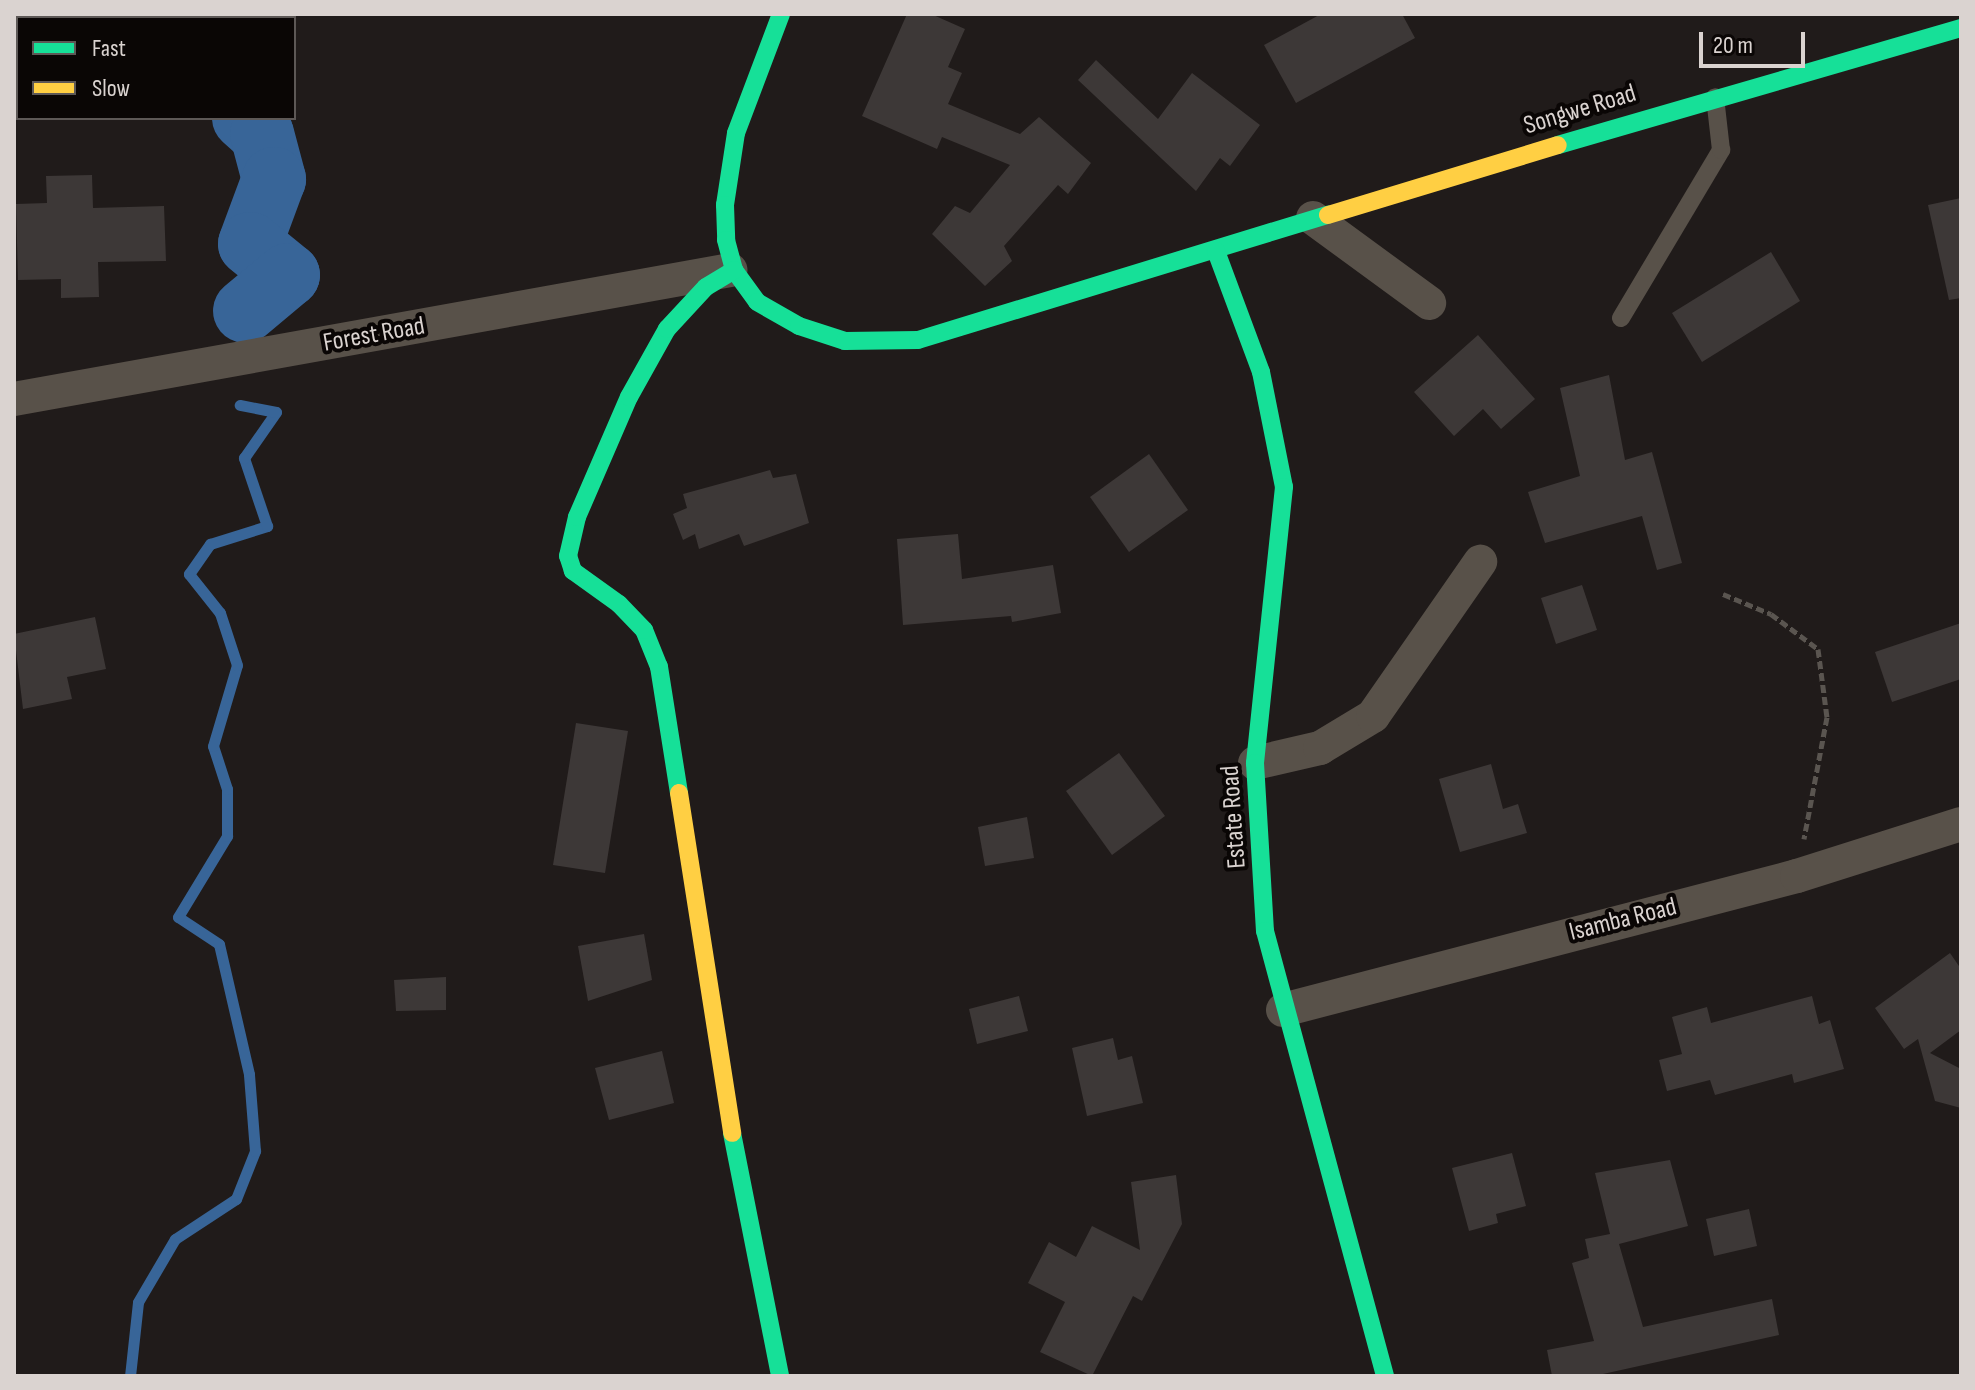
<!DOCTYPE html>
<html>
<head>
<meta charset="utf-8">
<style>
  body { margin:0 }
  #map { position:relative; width:1975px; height:1390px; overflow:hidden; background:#201b1a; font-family:"Sofia Sans Condensed",sans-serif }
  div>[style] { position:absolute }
  .stream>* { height:11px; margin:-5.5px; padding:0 5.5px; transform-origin:5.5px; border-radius:5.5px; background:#386598 }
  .river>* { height:64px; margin:-32px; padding:0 32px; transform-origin:32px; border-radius:32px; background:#386598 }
  .building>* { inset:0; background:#3d3837 }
  .path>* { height:5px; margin-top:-2.5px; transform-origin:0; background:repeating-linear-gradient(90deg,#5a5550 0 8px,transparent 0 12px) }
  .lane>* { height:18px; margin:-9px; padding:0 9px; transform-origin:9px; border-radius:9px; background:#585149 }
  .street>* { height:34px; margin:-17px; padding:0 17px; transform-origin:17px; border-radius:17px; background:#585149 }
  .fast>* { height:18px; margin:-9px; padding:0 9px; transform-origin:9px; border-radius:9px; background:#16e098 }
  .slow>* { height:18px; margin:-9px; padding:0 9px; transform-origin:9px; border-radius:9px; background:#ffcf43 }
  span { translate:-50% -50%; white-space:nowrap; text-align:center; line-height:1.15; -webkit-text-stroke:8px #0a0605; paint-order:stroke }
  .street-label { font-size:26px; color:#dad3d0 }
  .frame { position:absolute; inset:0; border:16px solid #dad3d0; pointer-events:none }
  .legend { position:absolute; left:16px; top:16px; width:280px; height:104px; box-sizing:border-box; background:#0a0605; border:2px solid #5d5856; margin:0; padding:10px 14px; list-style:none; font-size:24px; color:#dad3d0 }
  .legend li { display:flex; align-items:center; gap:16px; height:40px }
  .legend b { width:40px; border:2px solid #5d5856 }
  .scale { position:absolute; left:1699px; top:32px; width:106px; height:36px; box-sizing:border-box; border:4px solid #dad3d0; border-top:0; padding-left:10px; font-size:24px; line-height:28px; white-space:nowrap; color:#dad3d0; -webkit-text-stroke:6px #0a0605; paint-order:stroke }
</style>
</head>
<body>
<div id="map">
  <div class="stream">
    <div style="left:130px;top:1376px;width:74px;rotate:-83.8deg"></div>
    <div style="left:138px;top:1302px;width:73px;rotate:-59.6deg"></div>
    <div style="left:175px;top:1239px;width:73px;rotate:-33.3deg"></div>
    <div style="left:236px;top:1199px;width:52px;rotate:-68.4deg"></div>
    <div style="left:255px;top:1151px;width:77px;rotate:-94.5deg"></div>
    <div style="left:249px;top:1074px;width:133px;rotate:-103deg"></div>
    <div style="left:219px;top:944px;width:49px;rotate:-146.6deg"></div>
    <div style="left:178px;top:917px;width:95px;rotate:-58.8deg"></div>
    <div style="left:227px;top:836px;width:47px;rotate:-90deg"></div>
    <div style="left:227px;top:789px;width:45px;rotate:-108deg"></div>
    <div style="left:213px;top:746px;width:84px;rotate:-73.5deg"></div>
    <div style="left:237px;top:665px;width:55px;rotate:-108.1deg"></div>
    <div style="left:220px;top:613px;width:50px;rotate:-128.5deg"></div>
    <div style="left:189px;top:574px;width:37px;rotate:-55deg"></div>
    <div style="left:210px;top:544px;width:60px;rotate:-17.5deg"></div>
    <div style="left:267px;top:526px;width:72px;rotate:-108.7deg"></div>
    <div style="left:244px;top:458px;width:56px;rotate:-55.2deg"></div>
    <div style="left:276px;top:412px;width:37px;rotate:-169deg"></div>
  </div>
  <div class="river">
    <div style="left:157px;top:14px;width:4px;rotate:76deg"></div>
    <div style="left:244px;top:118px;width:24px;rotate:42deg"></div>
    <div style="left:262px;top:134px;width:47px;rotate:75.1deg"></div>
    <div style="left:274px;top:179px;width:69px;rotate:110.3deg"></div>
    <div style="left:250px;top:244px;width:49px;rotate:39.2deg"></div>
    <div style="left:288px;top:275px;width:56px;rotate:140.1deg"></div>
  </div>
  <div class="building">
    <div style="clip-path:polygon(907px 14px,931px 14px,965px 29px,948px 67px,962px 73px,948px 104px,1020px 134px,1039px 117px,1091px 163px,1068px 194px,1058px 185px,1004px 246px,1012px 261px,985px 286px,932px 234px,955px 206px,970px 213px,1010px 165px,942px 137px,937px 149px,862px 116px)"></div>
    <div style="clip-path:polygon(1321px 14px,1402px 14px,1415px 38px,1296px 103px,1264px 45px)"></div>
    <div style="clip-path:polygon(1096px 60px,1158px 119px,1192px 73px,1260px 125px,1230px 166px,1220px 158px,1196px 191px,1078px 80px)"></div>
    <div style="clip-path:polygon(92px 175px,93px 208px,164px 206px,166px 261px,98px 262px,99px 297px,61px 298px,61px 279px,18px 280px,16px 204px,47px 203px,46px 176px)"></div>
    <div style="clip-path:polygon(1961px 198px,1961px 298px,1949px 300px,1928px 205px)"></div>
    <div style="clip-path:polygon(1771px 252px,1800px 301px,1702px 362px,1672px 313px)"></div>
    <div style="clip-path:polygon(1478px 335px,1535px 399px,1501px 429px,1483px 409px,1454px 436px,1414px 392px)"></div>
    <div style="clip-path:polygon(1609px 375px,1625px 460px,1652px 452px,1682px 563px,1657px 570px,1642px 516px,1545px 543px,1528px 492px,1580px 476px,1560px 388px)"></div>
    <div style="clip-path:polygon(1149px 454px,1188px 510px,1129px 552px,1090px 497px)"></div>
    <div style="clip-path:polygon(770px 470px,773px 478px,796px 474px,809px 523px,744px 546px,739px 534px,699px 549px,695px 534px,683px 540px,673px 514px,687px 508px,683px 494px)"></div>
    <div style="clip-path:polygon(958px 534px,962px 579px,1053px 565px,1061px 613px,1012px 622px,1011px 616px,903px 625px,897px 539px)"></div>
    <div style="clip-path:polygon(1582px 585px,1597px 630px,1556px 644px,1541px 598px)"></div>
    <div style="clip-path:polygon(95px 617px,106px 669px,67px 677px,72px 699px,23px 709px,14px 634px)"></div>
    <div style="clip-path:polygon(1961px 623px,1961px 679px,1892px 702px,1875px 652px)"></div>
    <div style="clip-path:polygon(576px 723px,628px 731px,605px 873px,553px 865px)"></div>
    <div style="clip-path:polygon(1119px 753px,1165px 816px,1112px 855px,1066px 791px)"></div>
    <div style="clip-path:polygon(1491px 764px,1503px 809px,1518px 804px,1527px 833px,1460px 852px,1439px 779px)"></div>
    <div style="clip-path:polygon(1027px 817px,1034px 858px,985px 866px,978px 827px)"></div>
    <div style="clip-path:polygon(644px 934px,652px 980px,588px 1001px,578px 946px)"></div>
    <div style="clip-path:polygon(1950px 953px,1961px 969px,1961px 1030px,1930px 1053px,1961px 1069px,1961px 1108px,1935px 1101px,1918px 1039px,1904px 1049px,1875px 1008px)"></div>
    <div style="clip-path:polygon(446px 977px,446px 1010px,396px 1011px,394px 980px)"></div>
    <div style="clip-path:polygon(1019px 996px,1028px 1031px,977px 1044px,969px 1009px)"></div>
    <div style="clip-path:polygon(1812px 996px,1819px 1024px,1830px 1020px,1844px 1069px,1794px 1083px,1792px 1074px,1715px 1095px,1710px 1080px,1667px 1091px,1659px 1060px,1682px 1054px,1672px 1017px,1707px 1007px,1711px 1023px)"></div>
    <div style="clip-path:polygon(1113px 1038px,1118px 1060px,1132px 1056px,1143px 1103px,1087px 1116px,1072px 1048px)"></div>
    <div style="clip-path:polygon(662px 1051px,674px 1103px,609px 1120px,595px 1068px)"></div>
    <div style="clip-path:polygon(1512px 1153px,1526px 1206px,1496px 1214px,1498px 1223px,1469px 1231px,1452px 1168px)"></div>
    <div style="clip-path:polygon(1670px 1160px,1688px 1226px,1619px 1244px,1643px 1327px,1772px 1299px,1779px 1335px,1594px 1376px,1552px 1376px,1547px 1350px,1594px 1341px,1572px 1263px,1589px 1258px,1585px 1239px,1610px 1234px,1595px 1173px)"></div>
    <div style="clip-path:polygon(1176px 1175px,1182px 1224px,1142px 1301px,1133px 1296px,1092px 1376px,1040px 1352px,1065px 1302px,1028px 1283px,1049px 1242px,1076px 1257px,1092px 1226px,1140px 1250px,1131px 1182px)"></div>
    <div style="clip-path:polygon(1749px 1209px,1757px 1246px,1714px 1256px,1706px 1219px)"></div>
  </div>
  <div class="path">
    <div style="left:1723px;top:594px;width:52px;rotate:22.6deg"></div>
    <div style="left:1771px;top:614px;width:59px;rotate:36.7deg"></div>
    <div style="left:1818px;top:649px;width:69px;rotate:82.5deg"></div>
    <div style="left:1827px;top:717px;width:124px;rotate:100.7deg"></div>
  </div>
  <div class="lane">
    <div style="left:1621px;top:318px;width:196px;rotate:-59.2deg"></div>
    <div style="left:1721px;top:150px;width:53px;rotate:-96.5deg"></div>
  </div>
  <div class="street">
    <div style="left:1313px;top:218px;width:144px;rotate:36.2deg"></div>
    <div style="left:14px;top:399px;width:728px;rotate:-10.21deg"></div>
    <div style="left:1255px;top:763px;width:67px;rotate:-13deg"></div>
    <div style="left:1320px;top:748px;width:62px;rotate:-31.1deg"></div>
    <div style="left:1373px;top:716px;width:188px;rotate:-55.2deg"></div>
    <div style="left:1283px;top:1010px;width:531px;rotate:-14.61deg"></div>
    <div style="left:1797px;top:876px;width:172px;rotate:-17.6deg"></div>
  </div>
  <div class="fast">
    <div style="left:781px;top:14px;width:127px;rotate:110.7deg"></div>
    <div style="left:736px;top:133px;width:73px;rotate:98.7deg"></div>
    <div style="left:725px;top:205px;width:35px;rotate:88deg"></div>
    <div style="left:726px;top:240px;width:31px;rotate:75deg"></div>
    <div style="left:734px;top:270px;width:39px;rotate:54deg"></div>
    <div style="left:757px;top:302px;width:48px;rotate:29.7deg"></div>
    <div style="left:799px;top:326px;width:48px;rotate:18.1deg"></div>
    <div style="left:845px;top:341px;width:73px;rotate:-0.8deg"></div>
    <div style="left:918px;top:340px;width:429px;rotate:-17deg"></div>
    <div style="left:1558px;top:145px;width:420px;rotate:-16.2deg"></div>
    <div style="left:1216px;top:251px;width:129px;rotate:69.6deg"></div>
    <div style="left:1261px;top:372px;width:117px;rotate:78.7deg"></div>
    <div style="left:1284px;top:487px;width:278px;rotate:96deg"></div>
    <div style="left:1255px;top:763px;width:168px;rotate:86.6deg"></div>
    <div style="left:1265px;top:931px;width:461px;rotate:74.9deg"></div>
    <div style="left:679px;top:793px;width:128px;rotate:-99deg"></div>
    <div style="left:659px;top:667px;width:40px;rotate:-112deg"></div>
    <div style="left:644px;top:630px;width:36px;rotate:-134deg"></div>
    <div style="left:619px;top:604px;width:57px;rotate:-144.3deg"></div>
    <div style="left:573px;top:571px;width:16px;rotate:-108deg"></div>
    <div style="left:568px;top:556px;width:40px;rotate:-77deg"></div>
    <div style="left:577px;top:517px;width:131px;rotate:-66.6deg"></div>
    <div style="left:629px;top:397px;width:78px;rotate:-60.8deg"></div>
    <div style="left:667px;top:329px;width:57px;rotate:-47.1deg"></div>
    <div style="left:706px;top:287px;width:33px;rotate:-31deg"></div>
    <div style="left:732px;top:1133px;width:248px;rotate:78.8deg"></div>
  </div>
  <div class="slow">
    <div style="left:1328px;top:215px;width:240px;rotate:-16.9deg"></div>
    <div style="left:679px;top:793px;width:344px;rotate:81.1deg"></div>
  </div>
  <div class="street-label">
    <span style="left:1580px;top:110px;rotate:-17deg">Songwe Road</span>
    <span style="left:374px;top:335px;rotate:-10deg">Forest Road</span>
    <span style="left:1234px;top:817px;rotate:-94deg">Estate Road</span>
    <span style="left:1623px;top:920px;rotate:-14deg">Isamba Road</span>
  </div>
  <div class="frame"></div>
  <ul class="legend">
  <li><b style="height:10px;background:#16e098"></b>Fast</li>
  <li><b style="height:10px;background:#ffcf43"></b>Slow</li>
  </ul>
  <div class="scale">20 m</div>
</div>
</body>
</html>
